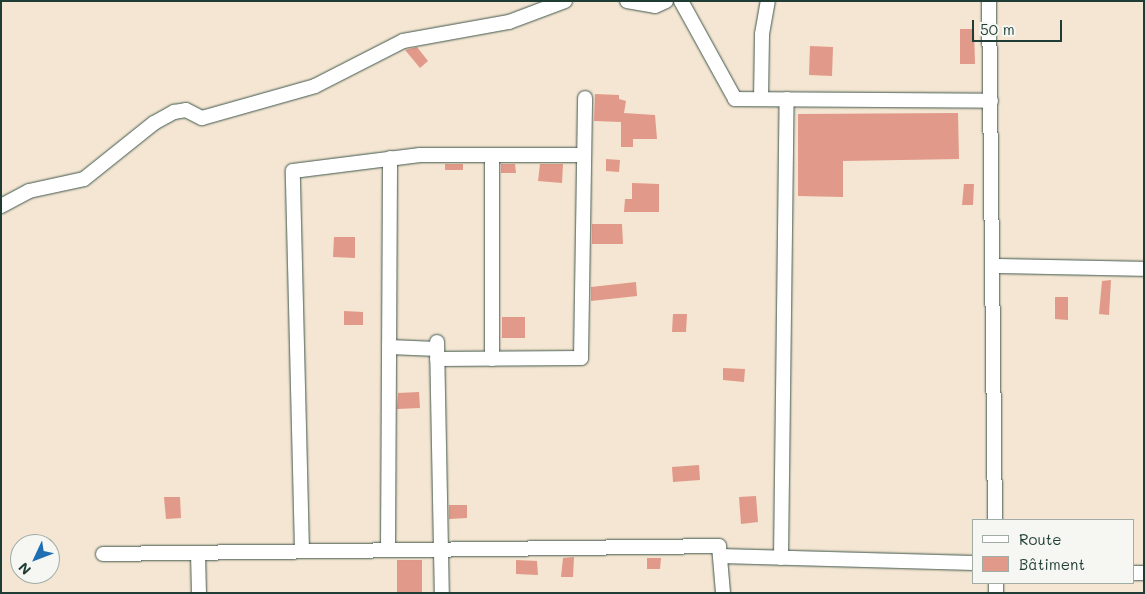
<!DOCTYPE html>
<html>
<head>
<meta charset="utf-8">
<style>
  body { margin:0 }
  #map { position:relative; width:1145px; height:594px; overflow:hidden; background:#f4e6d2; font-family:Mali,sans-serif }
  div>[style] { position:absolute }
  .building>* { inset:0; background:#e19989 }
  .roads { filter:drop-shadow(0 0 1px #3f564c) drop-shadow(0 0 1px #3f564c) }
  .street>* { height:14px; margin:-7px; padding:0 7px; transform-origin:7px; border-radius:7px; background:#fff }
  span { translate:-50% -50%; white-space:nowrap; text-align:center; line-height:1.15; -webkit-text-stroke:5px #f6f6f2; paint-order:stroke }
  .frame { position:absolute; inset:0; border:2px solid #1f3d34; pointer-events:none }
  .legend { position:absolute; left:972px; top:519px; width:162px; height:65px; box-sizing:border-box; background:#f6f6f2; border:1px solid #a0aca6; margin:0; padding:6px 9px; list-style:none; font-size:15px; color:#1f3d34 }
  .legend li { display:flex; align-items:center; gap:10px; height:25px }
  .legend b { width:25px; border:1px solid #a0aca6 }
  .north { position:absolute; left:10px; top:534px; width:50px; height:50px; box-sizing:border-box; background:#f6f6f2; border:1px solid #a0aca6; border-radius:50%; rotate:227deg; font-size:14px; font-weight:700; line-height:20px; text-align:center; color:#1f3d34 }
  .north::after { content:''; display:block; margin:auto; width:18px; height:22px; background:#1f6fb2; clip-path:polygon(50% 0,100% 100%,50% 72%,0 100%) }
  .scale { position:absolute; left:972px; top:20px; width:90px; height:22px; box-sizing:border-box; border:2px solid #1f3d34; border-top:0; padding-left:6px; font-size:15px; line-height:18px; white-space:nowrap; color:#1f3d34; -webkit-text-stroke:4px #f6f6f2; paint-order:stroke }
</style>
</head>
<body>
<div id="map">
  <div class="building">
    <div style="clip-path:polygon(960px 29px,974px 29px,975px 64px,960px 64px)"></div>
    <div style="clip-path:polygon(810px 46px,833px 47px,832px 76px,809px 75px)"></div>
    <div style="clip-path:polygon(417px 47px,428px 61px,420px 68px,405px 50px)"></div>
    <div style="clip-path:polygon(595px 94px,619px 95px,619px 99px,626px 101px,624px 113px,655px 115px,657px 139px,633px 139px,633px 147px,621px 147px,621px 122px,594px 121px)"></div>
    <div style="clip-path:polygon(958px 113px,959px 159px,843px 161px,843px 197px,798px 196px,798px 114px)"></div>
    <div style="clip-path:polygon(606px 159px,620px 160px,619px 172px,606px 171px)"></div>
    <div style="clip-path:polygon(445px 164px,463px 164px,463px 170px,445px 170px)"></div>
    <div style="clip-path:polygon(501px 164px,515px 164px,516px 173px,501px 173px)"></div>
    <div style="clip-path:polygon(540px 164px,563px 164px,562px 183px,538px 181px)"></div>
    <div style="clip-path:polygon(632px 183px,659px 184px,659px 212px,624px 212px,625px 199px,632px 199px)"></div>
    <div style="clip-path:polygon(964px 184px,974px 184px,973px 205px,962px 205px)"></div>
    <div style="clip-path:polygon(592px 224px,622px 224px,623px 244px,592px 244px)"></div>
    <div style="clip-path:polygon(334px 237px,355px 237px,355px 258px,333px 257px)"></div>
    <div style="clip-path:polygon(1111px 280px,1109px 315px,1099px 314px,1102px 281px)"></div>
    <div style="clip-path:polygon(636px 282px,637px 296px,591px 301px,591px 287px)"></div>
    <div style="clip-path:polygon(1055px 297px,1068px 297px,1068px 320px,1055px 319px)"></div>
    <div style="clip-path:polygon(344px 311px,363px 312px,363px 325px,344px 325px)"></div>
    <div style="clip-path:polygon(673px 314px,687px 314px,686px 332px,672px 332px)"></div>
    <div style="clip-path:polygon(502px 317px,525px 317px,525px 338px,502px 338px)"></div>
    <div style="clip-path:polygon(723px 368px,745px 369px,744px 382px,723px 380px)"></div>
    <div style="clip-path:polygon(419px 392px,420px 408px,397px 409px,398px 393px)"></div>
    <div style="clip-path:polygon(699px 465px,700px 480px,673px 482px,672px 467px)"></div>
    <div style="clip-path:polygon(756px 496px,758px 522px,741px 524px,739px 497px)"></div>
    <div style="clip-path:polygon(164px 497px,180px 497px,181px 518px,166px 519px)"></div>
    <div style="clip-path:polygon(449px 505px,467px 505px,467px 518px,449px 519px)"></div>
    <div style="clip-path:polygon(574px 557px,573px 577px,561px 577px,563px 558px)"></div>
    <div style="clip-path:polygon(647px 558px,661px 558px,660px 569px,647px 569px)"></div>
    <div style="clip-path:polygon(397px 560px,422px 560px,422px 593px,397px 593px)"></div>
    <div style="clip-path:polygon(516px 560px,537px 561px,538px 575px,516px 574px)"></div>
  </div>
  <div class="roads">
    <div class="street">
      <div style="left:627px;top:1px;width:28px;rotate:10deg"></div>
      <div style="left:655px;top:6px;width:12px;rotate:-24deg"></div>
      <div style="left:681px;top:1px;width:112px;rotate:61.1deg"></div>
      <div style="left:735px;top:99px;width:256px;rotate:0.4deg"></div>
      <div style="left:989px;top:1px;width:519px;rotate:89.34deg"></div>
      <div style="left:761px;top:99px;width:65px;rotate:-89.1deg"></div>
      <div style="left:762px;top:34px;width:34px;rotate:-80deg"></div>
      <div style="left:1px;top:206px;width:32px;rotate:-28deg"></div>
      <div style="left:29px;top:191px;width:56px;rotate:-12.3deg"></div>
      <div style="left:84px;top:179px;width:90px;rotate:-38.7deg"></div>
      <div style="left:154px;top:123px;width:23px;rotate:-29deg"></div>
      <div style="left:174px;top:112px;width:12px;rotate:-9deg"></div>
      <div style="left:186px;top:110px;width:18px;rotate:27deg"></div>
      <div style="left:202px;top:118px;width:117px;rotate:-15.8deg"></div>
      <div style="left:315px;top:86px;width:99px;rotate:-27.1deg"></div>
      <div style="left:403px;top:41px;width:108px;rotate:-10.2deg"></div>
      <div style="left:509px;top:22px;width:60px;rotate:-20.6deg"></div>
      <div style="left:993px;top:266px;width:151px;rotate:1.1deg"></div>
      <div style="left:437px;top:342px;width:251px;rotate:88.9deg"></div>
      <div style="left:389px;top:347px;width:48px;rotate:2.4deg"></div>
      <div style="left:437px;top:359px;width:144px;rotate:-0.4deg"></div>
      <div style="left:581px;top:358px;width:260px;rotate:-89.1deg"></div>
      <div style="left:492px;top:359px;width:204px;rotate:-90deg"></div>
      <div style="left:388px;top:550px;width:392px;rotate:-89.7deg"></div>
      <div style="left:302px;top:551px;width:380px;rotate:-91.4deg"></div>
      <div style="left:293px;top:171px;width:128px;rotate:-7.2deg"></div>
      <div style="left:420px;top:155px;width:164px"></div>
      <div style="left:198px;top:553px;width:40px;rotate:88.6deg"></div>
      <div style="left:103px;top:554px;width:616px;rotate:-0.74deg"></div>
      <div style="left:719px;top:546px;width:47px;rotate:85.1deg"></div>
      <div style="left:720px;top:556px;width:254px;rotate:1.6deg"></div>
      <div style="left:781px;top:558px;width:459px;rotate:-89.3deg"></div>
      <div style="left:1134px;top:573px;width:10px"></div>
      <div style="left:996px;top:583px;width:10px;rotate:90deg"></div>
    </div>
  </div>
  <div class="frame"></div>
  <ul class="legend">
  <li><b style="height:6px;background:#fff"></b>Route</li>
  <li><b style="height:14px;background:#e19989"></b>Bâtiment</li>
  </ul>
  <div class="north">N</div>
  <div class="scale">50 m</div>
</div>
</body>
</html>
